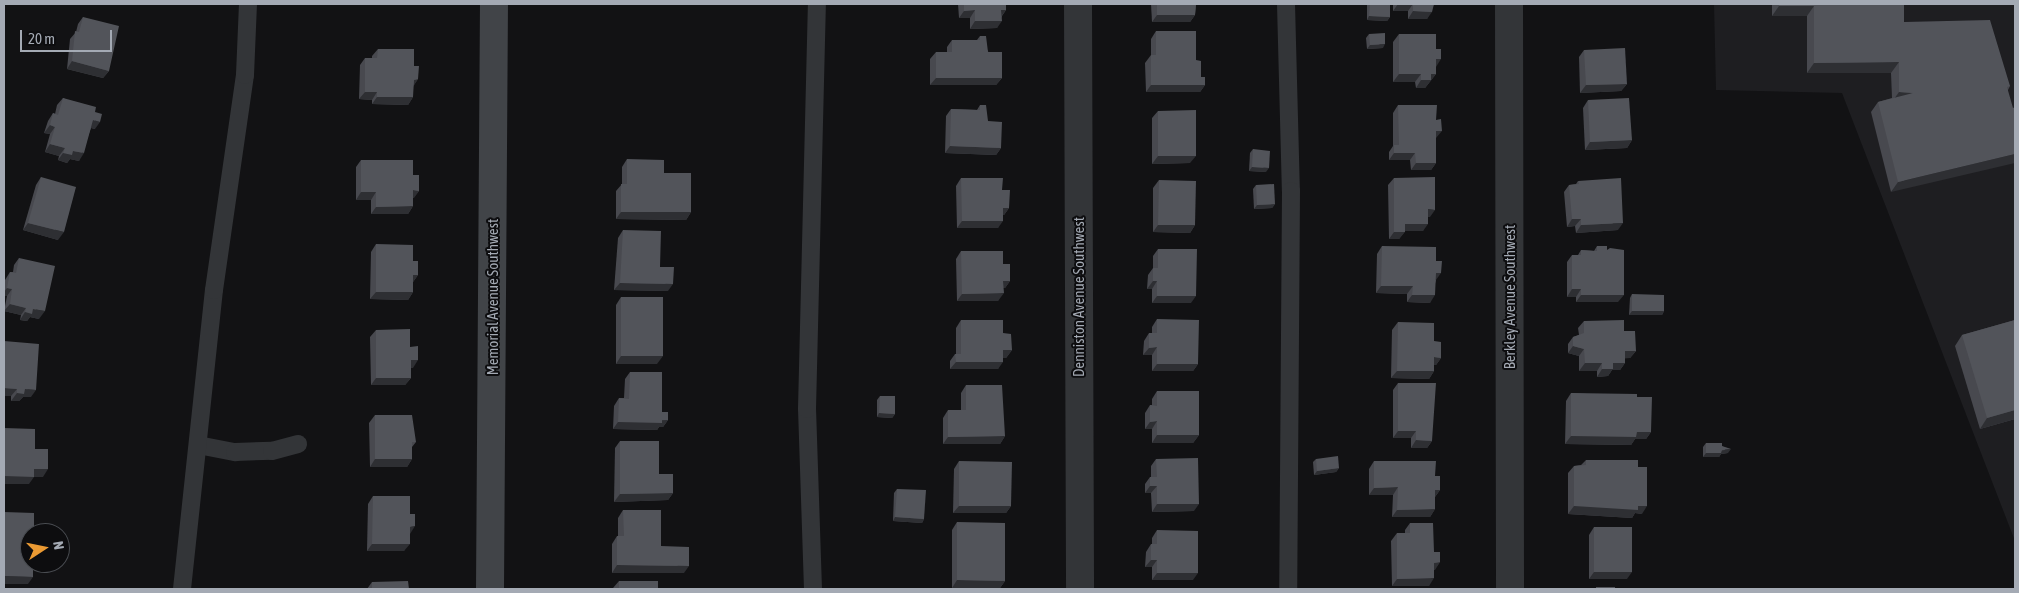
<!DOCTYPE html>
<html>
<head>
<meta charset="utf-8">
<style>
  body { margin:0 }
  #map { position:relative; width:2019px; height:593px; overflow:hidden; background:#121214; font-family:"Asap Condensed",sans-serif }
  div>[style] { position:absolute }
  .built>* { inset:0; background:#1e1e21 }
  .lane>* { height:18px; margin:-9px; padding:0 9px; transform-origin:9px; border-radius:9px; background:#333538 }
  .street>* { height:28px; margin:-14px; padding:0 14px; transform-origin:14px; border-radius:14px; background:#333538 }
  .secondary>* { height:28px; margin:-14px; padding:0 14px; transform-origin:14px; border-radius:14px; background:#414448 }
  .wall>* { inset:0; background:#48494f }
  .shaded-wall>* { inset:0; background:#2e2f33 }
  .building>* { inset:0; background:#52545a }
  span { translate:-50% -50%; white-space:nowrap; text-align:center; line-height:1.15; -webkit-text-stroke:4px #0d0d0f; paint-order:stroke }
  .street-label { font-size:15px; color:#a4aab4 }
  .frame { position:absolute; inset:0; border:5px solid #a4aab4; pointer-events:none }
  .north { position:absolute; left:20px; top:523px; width:50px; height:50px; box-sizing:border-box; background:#0d0d0f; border:1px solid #494c51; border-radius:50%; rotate:79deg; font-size:14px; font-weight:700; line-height:20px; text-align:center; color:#a4aab4 }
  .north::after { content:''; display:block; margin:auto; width:18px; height:22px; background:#eb9a33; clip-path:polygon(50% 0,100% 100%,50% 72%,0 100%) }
  .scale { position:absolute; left:20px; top:30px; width:92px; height:22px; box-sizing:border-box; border:2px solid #a4aab4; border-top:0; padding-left:6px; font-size:15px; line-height:18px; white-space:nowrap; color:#a4aab4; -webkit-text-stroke:4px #0d0d0f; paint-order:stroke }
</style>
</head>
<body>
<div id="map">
  <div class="built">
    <div style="clip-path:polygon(1714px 4px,2015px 4px,2015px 541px,1842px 93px,1716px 90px)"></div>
  </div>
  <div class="lane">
    <div style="left:1286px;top:4px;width:187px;rotate:88.5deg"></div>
    <div style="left:1291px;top:191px;width:398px;rotate:90.4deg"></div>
    <div style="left:198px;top:445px;width:38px;rotate:11deg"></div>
    <div style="left:235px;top:452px;width:37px;rotate:-2deg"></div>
    <div style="left:272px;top:451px;width:27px;rotate:-15deg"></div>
    <div style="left:182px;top:589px;width:301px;rotate:-83.9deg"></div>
    <div style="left:214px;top:290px;width:217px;rotate:-81.8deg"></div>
    <div style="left:245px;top:75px;width:71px;rotate:-87.6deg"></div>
    <div style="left:813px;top:589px;width:180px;rotate:-91.9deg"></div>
    <div style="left:807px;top:409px;width:405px;rotate:-88.6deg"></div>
  </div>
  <div class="street">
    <div style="left:1078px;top:4px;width:585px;rotate:89.8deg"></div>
    <div style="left:1509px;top:4px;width:585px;rotate:89.9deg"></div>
  </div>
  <div class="secondary">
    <div style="left:490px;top:589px;width:585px;rotate:-89.61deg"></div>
  </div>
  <div class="wall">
    <div style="clip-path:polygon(958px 4px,1006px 4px,1006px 10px,1002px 16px,997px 28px,970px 29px,970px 18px,959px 18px)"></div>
    <div style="clip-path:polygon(1151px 4px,1196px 4px,1195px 15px,1190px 22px,1152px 22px)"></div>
    <div style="clip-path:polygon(1367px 4px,1390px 4px,1390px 17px,1387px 21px,1367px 20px)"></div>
    <div style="clip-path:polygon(1393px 4px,1434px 4px,1427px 19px,1408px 19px,1408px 11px,1393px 11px)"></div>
    <div style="clip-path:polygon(1772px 4px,1904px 4px,1904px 22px,2010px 86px,2008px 90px,1891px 192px,1871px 112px,1878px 102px,1892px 98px,1891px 73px,1807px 73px,1807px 16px,1772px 16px)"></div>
    <div style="clip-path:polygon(83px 17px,109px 71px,103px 78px,67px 69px,70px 39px,76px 32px,78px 24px)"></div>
    <div style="clip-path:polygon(1156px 31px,1196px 60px,1201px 77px,1205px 85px,1200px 92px,1146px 92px,1145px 63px,1151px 55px,1151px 39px)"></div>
    <div style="clip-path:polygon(1369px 34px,1383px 48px,1367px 49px,1366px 38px)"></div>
    <div style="clip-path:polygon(1399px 34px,1436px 67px,1436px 74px,1425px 88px,1416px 88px,1415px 82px,1393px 82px,1393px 42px)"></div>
    <div style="clip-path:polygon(980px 36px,1002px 78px,996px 85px,930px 85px,930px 59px,936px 52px,947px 52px,947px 47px,952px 40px,977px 40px)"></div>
    <div style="clip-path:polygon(378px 49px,414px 66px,418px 79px,413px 86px,413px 97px,408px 105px,372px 104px,372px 100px,359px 99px,360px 65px,365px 58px,372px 58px,372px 56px)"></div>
    <div style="clip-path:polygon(1584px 50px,1627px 84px,1621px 91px,1580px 93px,1579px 57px)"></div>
    <div style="clip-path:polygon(63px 98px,95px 112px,95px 129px,91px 128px,79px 161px,70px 159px,67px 163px,58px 160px,59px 156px,45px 152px,50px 134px,44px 133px,48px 121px,53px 113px,55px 114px,57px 105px)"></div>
    <div style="clip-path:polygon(1588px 100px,1632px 140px,1627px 148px,1585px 150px,1583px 108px)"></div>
    <div style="clip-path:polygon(980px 105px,1001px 148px,996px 155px,945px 153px,946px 116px,951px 109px,977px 110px)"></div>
    <div style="clip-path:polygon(1398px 105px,1436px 138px,1436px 163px,1431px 170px,1411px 170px,1410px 160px,1389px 160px,1389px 152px,1393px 146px,1393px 113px)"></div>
    <div style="clip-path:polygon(1158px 111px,1190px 163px,1152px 164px,1152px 118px)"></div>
    <div style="clip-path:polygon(1253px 149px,1266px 172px,1249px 171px,1250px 153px)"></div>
    <div style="clip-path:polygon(627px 159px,664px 173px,691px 212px,686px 220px,616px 219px,616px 191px,622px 184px,622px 167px)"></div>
    <div style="clip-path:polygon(361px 160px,413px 175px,419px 191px,413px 198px,413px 206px,408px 214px,371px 214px,371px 200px,356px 200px,356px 167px)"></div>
    <div style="clip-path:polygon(41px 177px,58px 240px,23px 230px,36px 185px)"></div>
    <div style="clip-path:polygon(961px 178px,1002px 190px,1009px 208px,1004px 215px,1003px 215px,998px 228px,957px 228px,956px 186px)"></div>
    <div style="clip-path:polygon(1394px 178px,1430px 217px,1428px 217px,1423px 231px,1405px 231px,1399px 239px,1389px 239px,1388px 185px)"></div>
    <div style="clip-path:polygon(1159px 180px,1195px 225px,1190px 233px,1153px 232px,1153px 188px)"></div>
    <div style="clip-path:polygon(1578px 181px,1618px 230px,1576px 233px,1575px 226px,1567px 227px,1564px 192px,1569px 185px,1576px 184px)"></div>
    <div style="clip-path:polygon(1256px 185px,1275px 204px,1272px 208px,1254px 209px,1253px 189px)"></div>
    <div style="clip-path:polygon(623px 230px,660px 267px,668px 291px,614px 290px,618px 238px)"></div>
    <div style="clip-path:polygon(376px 244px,413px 261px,418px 275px,413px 282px,413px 292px,408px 300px,370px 299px,371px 252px)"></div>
    <div style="clip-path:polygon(1382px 246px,1436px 261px,1436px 280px,1430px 303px,1407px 302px,1407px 294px,1376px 293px,1377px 254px)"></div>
    <div style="clip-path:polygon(1597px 246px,1607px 250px,1618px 302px,1576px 302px,1576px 297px,1567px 297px,1567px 262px,1572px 255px,1578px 255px,1581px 250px,1594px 251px)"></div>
    <div style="clip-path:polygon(1158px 249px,1191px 303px,1152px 303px,1152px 289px,1147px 289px,1148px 275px,1153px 268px,1153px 256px)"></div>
    <div style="clip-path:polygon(961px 251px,1003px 264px,1010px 281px,1005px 288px,1003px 288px,998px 301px,957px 301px,956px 259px)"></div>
    <div style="clip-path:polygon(19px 258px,39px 319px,30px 317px,27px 321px,20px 320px,21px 315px,4px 311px,7px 296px,4px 296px,4px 286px,5px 280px,10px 272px,13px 272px,14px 265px)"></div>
    <div style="clip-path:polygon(1632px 294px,1664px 311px,1662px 315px,1629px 315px,1630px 298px)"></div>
    <div style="clip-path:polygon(621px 297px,657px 364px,616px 364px,616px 305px)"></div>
    <div style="clip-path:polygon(1157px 319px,1198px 364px,1193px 371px,1152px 371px,1152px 355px,1143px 355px,1144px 341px,1149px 333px,1152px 333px,1152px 327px)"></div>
    <div style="clip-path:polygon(961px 320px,1003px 333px,1012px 350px,1006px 358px,1003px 358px,998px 369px,950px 369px,950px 361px,955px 354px,956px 354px,956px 328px)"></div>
    <div style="clip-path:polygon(2015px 320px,2015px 419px,1980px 429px,1955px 346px,1962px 335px)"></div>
    <div style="clip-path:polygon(1584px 321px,1624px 331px,1636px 351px,1630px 358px,1625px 358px,1625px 363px,1620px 370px,1612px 370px,1608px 376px,1597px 377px,1597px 371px,1579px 371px,1579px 356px,1568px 353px,1568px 344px,1573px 337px,1579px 335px,1578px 328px)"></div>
    <div style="clip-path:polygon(1398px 322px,1434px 341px,1441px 358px,1436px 365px,1434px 365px,1434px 371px,1429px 379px,1391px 378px,1392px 330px)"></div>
    <div style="clip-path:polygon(376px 330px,410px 347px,413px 368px,411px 368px,411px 378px,405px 385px,371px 385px,370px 337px)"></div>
    <div style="clip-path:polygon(4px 341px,31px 397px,23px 397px,19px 401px,11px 401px,11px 396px,4px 396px)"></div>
    <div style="clip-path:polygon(630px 372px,668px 420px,663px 427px,659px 427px,657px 430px,613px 429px,614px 406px,619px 398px,624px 398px,625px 379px)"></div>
    <div style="clip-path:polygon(1398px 383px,1432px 441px,1427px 448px,1411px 448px,1411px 438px,1393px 438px,1393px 390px)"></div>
    <div style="clip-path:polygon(966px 385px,1005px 436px,1000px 444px,943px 444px,943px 418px,948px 410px,961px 410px,961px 393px)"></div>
    <div style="clip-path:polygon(1157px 391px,1199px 435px,1193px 443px,1152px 443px,1152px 429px,1145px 429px,1145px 413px,1150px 405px,1152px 405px,1152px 399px)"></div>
    <div style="clip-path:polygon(1571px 393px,1637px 397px,1651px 432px,1646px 439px,1635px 439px,1631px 445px,1565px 444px,1566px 401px)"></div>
    <div style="clip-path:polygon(880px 396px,895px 414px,892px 418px,877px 417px,877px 400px)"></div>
    <div style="clip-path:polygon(375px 415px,416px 442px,412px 447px,412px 459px,407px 467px,370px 467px,369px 423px)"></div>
    <div style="clip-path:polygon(620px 441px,659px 474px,673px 493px,668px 500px,614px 502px,615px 448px)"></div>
    <div style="clip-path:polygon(1706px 443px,1722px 446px,1728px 453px,1721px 454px,1719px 457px,1703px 457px,1703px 447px)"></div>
    <div style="clip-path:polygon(1156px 459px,1194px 511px,1152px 512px,1151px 493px,1145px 493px,1145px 484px,1150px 477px,1151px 477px,1151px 466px)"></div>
    <div style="clip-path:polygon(1316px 459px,1339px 468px,1336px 472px,1314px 475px,1313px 462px)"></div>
    <div style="clip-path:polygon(1586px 460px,1642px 514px,1635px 513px,1632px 518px,1568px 514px,1568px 473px,1574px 466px,1581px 465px)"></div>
    <div style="clip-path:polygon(959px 461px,1011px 506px,1006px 513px,953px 513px,954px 469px)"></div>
    <div style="clip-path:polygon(1374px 461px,1435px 476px,1440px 490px,1435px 497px,1435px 509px,1430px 517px,1392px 517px,1393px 495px,1369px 495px,1369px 469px)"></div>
    <div style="clip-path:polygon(897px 489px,924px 519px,922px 523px,893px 521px,894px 493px)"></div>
    <div style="clip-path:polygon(373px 496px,410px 534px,404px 551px,367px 551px,368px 504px)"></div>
    <div style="clip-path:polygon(623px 510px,661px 546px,684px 573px,612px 573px,612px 544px,617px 536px,618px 536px,618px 518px)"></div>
    <div style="clip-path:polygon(957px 522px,1005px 581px,1000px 588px,952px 588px,952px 530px)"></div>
    <div style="clip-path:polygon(1410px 523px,1434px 552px,1440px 562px,1434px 570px,1429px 586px,1392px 586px,1391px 541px,1397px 533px,1405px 533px,1405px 530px)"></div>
    <div style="clip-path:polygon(1594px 527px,1627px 579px,1589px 579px,1589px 535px)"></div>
    <div style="clip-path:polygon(1157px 530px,1193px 580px,1152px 580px,1152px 567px,1145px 567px,1146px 552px,1151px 544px,1152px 544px,1152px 538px)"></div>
    <div style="clip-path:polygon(619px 581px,658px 589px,613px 589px,613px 588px)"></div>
    <div style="clip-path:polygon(372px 582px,409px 589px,367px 589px)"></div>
  </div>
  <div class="shaded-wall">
    <div style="clip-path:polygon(1398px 4px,1413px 4px,1408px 11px,1393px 11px)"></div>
    <div style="clip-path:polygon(1779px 6px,1814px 6px,1807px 16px,1772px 16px)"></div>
    <div style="clip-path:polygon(975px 10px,970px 18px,959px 18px,964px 11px)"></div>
    <div style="clip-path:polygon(1001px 10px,1006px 10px,1000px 18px)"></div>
    <div style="clip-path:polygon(1413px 11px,1432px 12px,1427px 19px,1408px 19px)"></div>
    <div style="clip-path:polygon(1157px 15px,1195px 15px,1190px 22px,1152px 22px)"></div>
    <div style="clip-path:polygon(1369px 16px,1390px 17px,1387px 21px,1367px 20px)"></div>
    <div style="clip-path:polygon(975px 21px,1002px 21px,997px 28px,970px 29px)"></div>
    <div style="clip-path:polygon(1385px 44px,1383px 48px,1367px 49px,1370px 45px)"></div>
    <div style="clip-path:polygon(1436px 59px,1441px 59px,1436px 67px)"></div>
    <div style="clip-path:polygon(72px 61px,109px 71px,103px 78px,67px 69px)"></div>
    <div style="clip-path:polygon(1899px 62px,1891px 73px,1807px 73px,1814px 63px)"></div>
    <div style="clip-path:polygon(1399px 74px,1421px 74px,1415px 82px,1393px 82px)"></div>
    <div style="clip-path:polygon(1431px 74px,1436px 74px,1425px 88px,1416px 88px,1421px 80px)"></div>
    <div style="clip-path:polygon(936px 78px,1002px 78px,996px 85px,930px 85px)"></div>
    <div style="clip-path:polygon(418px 79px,413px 87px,414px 80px)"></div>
    <div style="clip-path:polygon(1627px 84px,1621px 91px,1580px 93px,1586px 85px)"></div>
    <div style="clip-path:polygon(1151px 85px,1205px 85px,1200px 92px,1146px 92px)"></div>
    <div style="clip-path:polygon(365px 92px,377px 92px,372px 100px,359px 99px)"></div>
    <div style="clip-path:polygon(1899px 92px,1913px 93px,1892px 102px)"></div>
    <div style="clip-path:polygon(377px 97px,413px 97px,408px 105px,372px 104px)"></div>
    <div style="clip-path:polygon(93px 120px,100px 122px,95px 129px,88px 127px)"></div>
    <div style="clip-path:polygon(50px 125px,55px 127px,50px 134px,44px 133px)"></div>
    <div style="clip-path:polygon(1436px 131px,1442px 131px,1436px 138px)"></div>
    <div style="clip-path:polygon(1632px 140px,1627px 148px,1585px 150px,1590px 142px)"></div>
    <div style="clip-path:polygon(50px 144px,65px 148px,59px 156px,45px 152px)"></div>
    <div style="clip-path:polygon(950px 146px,1001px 148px,996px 155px,945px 153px)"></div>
    <div style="clip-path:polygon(73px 151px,84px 153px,79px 161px,70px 159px,67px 163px,58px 160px,63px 153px)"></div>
    <div style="clip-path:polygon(1394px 153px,1415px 153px,1410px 160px,1389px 160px)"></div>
    <div style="clip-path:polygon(2015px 154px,2015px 163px,1891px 192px,1898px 182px)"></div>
    <div style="clip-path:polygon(1158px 156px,1196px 156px,1190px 163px,1152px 164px)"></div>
    <div style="clip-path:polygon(1416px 163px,1436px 163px,1431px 170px,1411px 170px)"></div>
    <div style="clip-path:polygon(1252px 167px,1269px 168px,1266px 172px,1249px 171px)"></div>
    <div style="clip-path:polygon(413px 190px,419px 191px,414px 198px,408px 198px)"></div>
    <div style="clip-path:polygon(361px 192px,376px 192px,371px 200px,356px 200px)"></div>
    <div style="clip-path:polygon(1275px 204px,1272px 208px,1254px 209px,1257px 205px)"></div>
    <div style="clip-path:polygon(413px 206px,408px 214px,371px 214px,376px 207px)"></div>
    <div style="clip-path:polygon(1003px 208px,1009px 208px,1004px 215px,997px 215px)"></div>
    <div style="clip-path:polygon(1428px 209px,1435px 210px,1430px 217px,1423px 217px)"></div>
    <div style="clip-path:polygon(621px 212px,691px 212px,686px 220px,616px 219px)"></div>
    <div style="clip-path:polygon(1572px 219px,1581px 219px,1575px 226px,1567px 227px)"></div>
    <div style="clip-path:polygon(962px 221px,1003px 221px,998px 228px,957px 228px)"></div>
    <div style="clip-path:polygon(28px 223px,64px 232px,58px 240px,23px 230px)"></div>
    <div style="clip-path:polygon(1623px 223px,1618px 230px,1576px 233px,1581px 225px)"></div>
    <div style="clip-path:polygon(1405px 224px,1428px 224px,1423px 231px,1399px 231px)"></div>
    <div style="clip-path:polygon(1158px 225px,1195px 225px,1190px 233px,1153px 232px)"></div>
    <div style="clip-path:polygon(1394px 232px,1405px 232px,1399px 239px,1389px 239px)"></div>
    <div style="clip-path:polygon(1436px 273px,1441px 273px,1436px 280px,1430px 280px)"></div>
    <div style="clip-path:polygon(413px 275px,418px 275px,413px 282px)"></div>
    <div style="clip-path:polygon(1003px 281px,1010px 281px,1005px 288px,998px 288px)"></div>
    <div style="clip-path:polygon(1153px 281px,1157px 281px,1152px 289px,1147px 289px)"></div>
    <div style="clip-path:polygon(620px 283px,673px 284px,668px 291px,614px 290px)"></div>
    <div style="clip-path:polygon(1381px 286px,1413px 286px,1407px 294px,1376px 293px)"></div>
    <div style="clip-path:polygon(7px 288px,12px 289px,7px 296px,4px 296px,4px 292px)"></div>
    <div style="clip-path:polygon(1572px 289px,1581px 289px,1576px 297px,1567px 297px)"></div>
    <div style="clip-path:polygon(376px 292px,413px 292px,408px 300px,370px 299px)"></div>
    <div style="clip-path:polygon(1004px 293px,998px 301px,957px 301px,962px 294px)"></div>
    <div style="clip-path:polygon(1412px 295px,1435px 295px,1430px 303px,1407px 302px)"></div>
    <div style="clip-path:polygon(1581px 295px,1624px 295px,1618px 302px,1576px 302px)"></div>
    <div style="clip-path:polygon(1157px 296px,1196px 296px,1191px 303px,1152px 303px)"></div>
    <div style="clip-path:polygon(10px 304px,26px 308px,21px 315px,4px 311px)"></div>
    <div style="clip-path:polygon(33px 309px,45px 311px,39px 319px,30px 317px,27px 321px,20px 320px,25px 312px)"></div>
    <div style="clip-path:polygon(1632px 311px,1664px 311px,1662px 315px,1629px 315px)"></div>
    <div style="clip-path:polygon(1573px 346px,1584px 349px,1579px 356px,1568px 353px)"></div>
    <div style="clip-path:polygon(1157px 347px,1152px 355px,1143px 355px,1149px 348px)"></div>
    <div style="clip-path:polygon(1003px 350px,1012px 350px,1006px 358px,998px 358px)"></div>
    <div style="clip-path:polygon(1625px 351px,1636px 351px,1630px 358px,1619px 359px)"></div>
    <div style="clip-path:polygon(621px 356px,663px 356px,657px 364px,616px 364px)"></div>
    <div style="clip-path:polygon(1434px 357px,1441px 358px,1436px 365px,1428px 365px)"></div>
    <div style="clip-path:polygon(411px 360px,418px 360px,413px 368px,405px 368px)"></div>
    <div style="clip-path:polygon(956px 362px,1003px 362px,998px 369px,950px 369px)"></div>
    <div style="clip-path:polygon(1585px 363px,1602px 363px,1597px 371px,1579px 371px)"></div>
    <div style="clip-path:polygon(1613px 363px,1625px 363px,1620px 370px,1612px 370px,1608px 376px,1597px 377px,1602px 369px)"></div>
    <div style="clip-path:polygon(1157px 364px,1198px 364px,1193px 371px,1152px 371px)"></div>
    <div style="clip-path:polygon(1397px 371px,1434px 371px,1429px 379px,1391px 378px)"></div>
    <div style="clip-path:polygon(376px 378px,411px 378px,405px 385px,371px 385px)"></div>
    <div style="clip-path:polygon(4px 388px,17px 389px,11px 396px,4px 396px)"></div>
    <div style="clip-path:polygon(25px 389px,36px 390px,31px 397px,23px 397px,19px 401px,11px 401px,17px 393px)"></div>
    <div style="clip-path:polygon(2015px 410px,2015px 419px,1980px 429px,1987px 418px)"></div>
    <div style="clip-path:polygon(879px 413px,895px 414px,892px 418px,877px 417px)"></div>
    <div style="clip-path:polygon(668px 420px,663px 427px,659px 427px,657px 430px,613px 429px,618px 422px)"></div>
    <div style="clip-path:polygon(1157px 421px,1152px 429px,1145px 429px,1150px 422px)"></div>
    <div style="clip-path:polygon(1398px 431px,1416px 431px,1411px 438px,1393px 438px)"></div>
    <div style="clip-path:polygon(1637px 432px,1651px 432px,1646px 439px,1635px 439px,1631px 445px,1565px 444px,1571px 436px)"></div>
    <div style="clip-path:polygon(1157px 435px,1199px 435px,1193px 443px,1152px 443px)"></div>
    <div style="clip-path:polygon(1005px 436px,1000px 444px,943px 444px,948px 437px)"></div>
    <div style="clip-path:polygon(1416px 440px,1432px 441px,1427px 448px,1411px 448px)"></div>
    <div style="clip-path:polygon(1731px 449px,1728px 453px,1721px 454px,1719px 457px,1703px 457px,1706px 453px)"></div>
    <div style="clip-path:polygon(375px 459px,412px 459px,407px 467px,370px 467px)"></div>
    <div style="clip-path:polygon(1339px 468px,1336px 472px,1314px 475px,1317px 471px)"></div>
    <div style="clip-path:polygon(34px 469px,48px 469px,43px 477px,34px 477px,29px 484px,4px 484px,4px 476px)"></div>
    <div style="clip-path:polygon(1150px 486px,1157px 486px,1151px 493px,1145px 493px)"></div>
    <div style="clip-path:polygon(1398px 487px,1393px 495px,1369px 495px,1374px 488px)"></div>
    <div style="clip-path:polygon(1435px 490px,1440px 490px,1434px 498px)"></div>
    <div style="clip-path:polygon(673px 493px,668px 500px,614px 502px,620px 494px)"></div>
    <div style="clip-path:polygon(1157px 504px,1199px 504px,1194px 511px,1152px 512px)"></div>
    <div style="clip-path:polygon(959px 506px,1011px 506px,1006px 513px,953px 513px)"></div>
    <div style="clip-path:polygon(1574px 506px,1647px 506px,1642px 514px,1635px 513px,1632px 518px,1568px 514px)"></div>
    <div style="clip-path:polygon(1435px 509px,1430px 517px,1392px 517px,1397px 510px)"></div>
    <div style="clip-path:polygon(895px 517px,924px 519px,922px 523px,893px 521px)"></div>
    <div style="clip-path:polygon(415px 526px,410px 534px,410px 527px)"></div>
    <div style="clip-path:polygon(372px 544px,410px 544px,404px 551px,367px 551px)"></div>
    <div style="clip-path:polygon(1151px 560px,1157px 560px,1152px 567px,1145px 567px)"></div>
    <div style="clip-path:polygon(1440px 562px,1435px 570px,1429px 570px,1434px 563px)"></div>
    <div style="clip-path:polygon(617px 565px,689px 566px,684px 573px,612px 573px)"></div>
    <div style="clip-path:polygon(1594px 572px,1632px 572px,1627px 579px,1589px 579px)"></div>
    <div style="clip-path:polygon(1157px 573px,1198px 573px,1193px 580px,1152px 580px)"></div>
    <div style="clip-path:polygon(4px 576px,33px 577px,28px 584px,4px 584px)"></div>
    <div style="clip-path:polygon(1434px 578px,1429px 586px,1392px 586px,1397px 579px)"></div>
    <div style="clip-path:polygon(957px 580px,1005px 581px,1000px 588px,952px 588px)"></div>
  </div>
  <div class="building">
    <div style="clip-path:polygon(964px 4px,1006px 4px,1006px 10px,1001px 10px,1002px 21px,975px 21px,975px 10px,964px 11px)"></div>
    <div style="clip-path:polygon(1157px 4px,1196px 4px,1195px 15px,1157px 15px)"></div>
    <div style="clip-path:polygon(1370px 4px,1390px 4px,1390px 17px,1369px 16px)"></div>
    <div style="clip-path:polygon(1413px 4px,1434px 4px,1432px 12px,1413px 11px)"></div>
    <div style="clip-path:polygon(1779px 4px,1904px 4px,1904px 22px,1990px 20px,2010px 86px,2007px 87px,2013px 108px,2015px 107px,2015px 154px,1898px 182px,1878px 102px,1913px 93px,1899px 92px,1899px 62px,1814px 63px,1814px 6px,1779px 6px)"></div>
    <div style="clip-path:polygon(83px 17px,119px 26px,109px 71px,72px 61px,75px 31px,79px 32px)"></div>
    <div style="clip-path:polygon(1156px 31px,1196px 31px,1196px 60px,1201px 61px,1201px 77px,1205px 77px,1205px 85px,1151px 85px,1151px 55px,1156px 55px)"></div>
    <div style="clip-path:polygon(1385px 33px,1385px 44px,1370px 45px,1369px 34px)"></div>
    <div style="clip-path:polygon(1399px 34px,1436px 34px,1436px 49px,1441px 49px,1441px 59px,1436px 59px,1436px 74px,1431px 74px,1431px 80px,1421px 80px,1421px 74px,1399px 74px)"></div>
    <div style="clip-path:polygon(980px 36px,986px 36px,988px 52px,1002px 52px,1002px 78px,936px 78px,936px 52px,952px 52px,952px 40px,980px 40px)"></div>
    <div style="clip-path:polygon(1625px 48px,1627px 84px,1586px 85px,1584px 50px)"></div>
    <div style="clip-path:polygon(378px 49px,414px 49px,414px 66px,419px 66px,418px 79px,414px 80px,413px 97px,377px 97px,377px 92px,365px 92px,365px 58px,377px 58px)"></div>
    <div style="clip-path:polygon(63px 98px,96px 107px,95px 112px,102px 114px,100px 122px,93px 120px,84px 153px,73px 151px,72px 155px,63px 153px,65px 148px,50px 144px,55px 127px,50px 125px,53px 113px,58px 115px)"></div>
    <div style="clip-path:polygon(1629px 98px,1632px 140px,1590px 142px,1588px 100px)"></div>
    <div style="clip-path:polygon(980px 105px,986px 105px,988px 121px,1002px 122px,1001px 148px,950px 146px,951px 109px,980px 110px)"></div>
    <div style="clip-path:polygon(1398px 105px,1437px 105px,1436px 120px,1441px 119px,1442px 131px,1436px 131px,1436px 163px,1416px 163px,1415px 153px,1394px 153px,1394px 145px,1399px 145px)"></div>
    <div style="clip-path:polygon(1196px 110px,1196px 156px,1158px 156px,1158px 111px)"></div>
    <div style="clip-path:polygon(1253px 149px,1270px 151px,1269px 168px,1252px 167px)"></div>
    <div style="clip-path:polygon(627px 159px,664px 160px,664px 173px,691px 173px,691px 212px,621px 212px,621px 184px,627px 184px)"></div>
    <div style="clip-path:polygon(361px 160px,413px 160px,413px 175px,419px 175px,419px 191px,413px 190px,413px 206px,376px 207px,376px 192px,361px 192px)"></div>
    <div style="clip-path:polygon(41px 177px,76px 187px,64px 232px,28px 223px)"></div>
    <div style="clip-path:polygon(1435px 177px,1435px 210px,1428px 209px,1428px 224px,1405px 224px,1405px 232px,1394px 232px,1394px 178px)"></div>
    <div style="clip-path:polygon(961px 178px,1003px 178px,1002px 190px,1010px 190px,1009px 208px,1003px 208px,1003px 221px,962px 221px)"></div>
    <div style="clip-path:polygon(1621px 178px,1623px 223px,1581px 225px,1581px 219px,1572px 219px,1569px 185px,1579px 184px,1578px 181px)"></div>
    <div style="clip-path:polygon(1159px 180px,1196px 181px,1195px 225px,1158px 225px)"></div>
    <div style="clip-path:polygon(1274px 184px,1275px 204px,1257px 205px,1256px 185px)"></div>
    <div style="clip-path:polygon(623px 230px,661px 231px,660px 267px,674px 267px,673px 284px,620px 283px)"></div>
    <div style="clip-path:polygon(376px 244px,413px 245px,413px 261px,418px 261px,418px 275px,413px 275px,413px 292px,376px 292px)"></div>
    <div style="clip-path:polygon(1382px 246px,1436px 247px,1436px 261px,1442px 261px,1441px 273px,1436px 273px,1435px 295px,1412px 295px,1413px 286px,1381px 286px)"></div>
    <div style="clip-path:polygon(1597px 246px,1607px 246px,1607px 250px,1610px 248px,1624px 250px,1624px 295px,1581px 295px,1581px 289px,1572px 289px,1572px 255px,1581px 255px,1581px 250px,1597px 251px)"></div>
    <div style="clip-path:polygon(1158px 249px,1197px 249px,1196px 296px,1157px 296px,1157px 281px,1153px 281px,1153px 268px,1158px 268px)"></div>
    <div style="clip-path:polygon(961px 251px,1003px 251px,1003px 264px,1010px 264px,1010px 281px,1003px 281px,1004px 293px,962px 294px)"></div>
    <div style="clip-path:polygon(19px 258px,55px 266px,45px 311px,33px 309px,32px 314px,25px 312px,26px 308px,10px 304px,12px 289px,7px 288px,10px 272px,16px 273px)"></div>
    <div style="clip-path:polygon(1632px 294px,1664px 295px,1664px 311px,1632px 311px)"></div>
    <div style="clip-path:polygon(621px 297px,663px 297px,663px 356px,621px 356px)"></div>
    <div style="clip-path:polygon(1157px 319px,1199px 320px,1198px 364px,1157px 364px,1157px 347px,1149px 348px,1149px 333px,1157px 333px)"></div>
    <div style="clip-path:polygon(961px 320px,1003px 320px,1003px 333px,1011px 334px,1012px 350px,1003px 350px,1003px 362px,956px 362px,955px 354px,961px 354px)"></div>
    <div style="clip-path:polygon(1624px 320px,1624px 331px,1635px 331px,1636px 351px,1625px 351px,1625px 363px,1613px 363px,1613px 369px,1602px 369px,1602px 363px,1585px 363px,1584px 349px,1573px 346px,1573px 337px,1584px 333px,1584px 321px)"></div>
    <div style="clip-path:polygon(2015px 320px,2015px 410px,1987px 418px,1962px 335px)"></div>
    <div style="clip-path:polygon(1398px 322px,1434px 323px,1434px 341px,1441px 342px,1441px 358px,1434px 357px,1434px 371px,1397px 371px)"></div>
    <div style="clip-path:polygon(410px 329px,410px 347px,418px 346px,418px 360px,411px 360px,411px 378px,376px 378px,376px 330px)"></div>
    <div style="clip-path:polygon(4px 341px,39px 344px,36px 390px,25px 389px,24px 394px,17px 393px,17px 389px,4px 388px)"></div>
    <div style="clip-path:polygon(630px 372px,662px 372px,662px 412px,668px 412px,668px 420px,662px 420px,662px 423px,618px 422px,619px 398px,629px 399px)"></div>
    <div style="clip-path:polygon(1398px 383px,1436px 383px,1432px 441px,1416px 440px,1416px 431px,1398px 431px)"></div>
    <div style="clip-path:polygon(966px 385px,1002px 385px,1005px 436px,948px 437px,948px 410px,966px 410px)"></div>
    <div style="clip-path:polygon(1157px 391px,1199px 391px,1199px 435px,1157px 435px,1157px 421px,1150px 422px,1150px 405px,1157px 406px)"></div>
    <div style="clip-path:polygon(1571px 393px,1637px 394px,1637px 397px,1652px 397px,1651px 432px,1637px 432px,1636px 437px,1571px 436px)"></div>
    <div style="clip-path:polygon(880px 396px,895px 396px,895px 414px,879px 413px)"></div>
    <div style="clip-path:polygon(375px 415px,412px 415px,416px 442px,412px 442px,412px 459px,375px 459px)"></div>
    <div style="clip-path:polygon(4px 428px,35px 429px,35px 449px,48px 449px,48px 469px,34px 469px,34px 477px,4px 476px)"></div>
    <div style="clip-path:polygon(620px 441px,659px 441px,659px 474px,673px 474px,673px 493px,620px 494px)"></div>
    <div style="clip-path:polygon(1706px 443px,1722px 443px,1722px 446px,1731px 449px,1722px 450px,1721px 453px,1706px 453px)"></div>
    <div style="clip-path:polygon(1338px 456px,1339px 468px,1317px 471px,1316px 459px)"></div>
    <div style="clip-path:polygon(1198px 458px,1199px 504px,1157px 504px,1157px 486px,1150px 486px,1150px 477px,1157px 477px,1156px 459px)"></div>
    <div style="clip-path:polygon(1586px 460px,1638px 460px,1638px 467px,1647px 467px,1647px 506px,1638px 506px,1638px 510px,1574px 506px,1574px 466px,1586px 465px)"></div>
    <div style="clip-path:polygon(959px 461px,1012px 462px,1011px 506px,959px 506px)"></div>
    <div style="clip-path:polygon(1374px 461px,1436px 461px,1435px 476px,1440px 476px,1440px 490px,1435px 490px,1435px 509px,1397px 510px,1398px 487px,1374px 488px)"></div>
    <div style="clip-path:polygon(897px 489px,926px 490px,924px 519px,895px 517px)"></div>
    <div style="clip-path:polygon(373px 496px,410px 496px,410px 514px,415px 514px,415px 526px,410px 527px,410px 544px,372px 544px)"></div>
    <div style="clip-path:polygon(623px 510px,661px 510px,661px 546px,689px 547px,689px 566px,617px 565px,617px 536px,624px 536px)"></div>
    <div style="clip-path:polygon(4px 512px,34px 513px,34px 533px,30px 533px,30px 563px,33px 563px,33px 577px,4px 576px)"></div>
    <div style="clip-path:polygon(957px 522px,1005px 523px,1005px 581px,957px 580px)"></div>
    <div style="clip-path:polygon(1410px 523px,1433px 523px,1434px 552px,1440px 552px,1440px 562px,1434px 563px,1434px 578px,1397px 579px,1397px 533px,1410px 533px)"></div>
    <div style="clip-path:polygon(1594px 527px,1632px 527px,1632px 572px,1594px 572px)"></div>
    <div style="clip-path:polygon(1157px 530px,1198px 531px,1198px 573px,1157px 573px,1157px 560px,1151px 560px,1151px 544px,1157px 544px)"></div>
    <div style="clip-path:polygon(408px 581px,409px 589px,372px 589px,372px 582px)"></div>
    <div style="clip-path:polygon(619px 581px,658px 581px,658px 589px,619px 589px)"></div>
    <div style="clip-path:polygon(1596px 587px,1615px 587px,1615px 589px,1596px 589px)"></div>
  </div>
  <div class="street-label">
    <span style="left:493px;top:297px;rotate:-90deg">Memorial Avenue Southwest</span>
    <span style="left:1079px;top:297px;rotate:-90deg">Denniston Avenue Southwest</span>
    <span style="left:1510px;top:297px;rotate:-90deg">Berkley Avenue Southwest</span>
  </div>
  <div class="frame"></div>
  <div class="north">N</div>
  <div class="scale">20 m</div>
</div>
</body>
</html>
